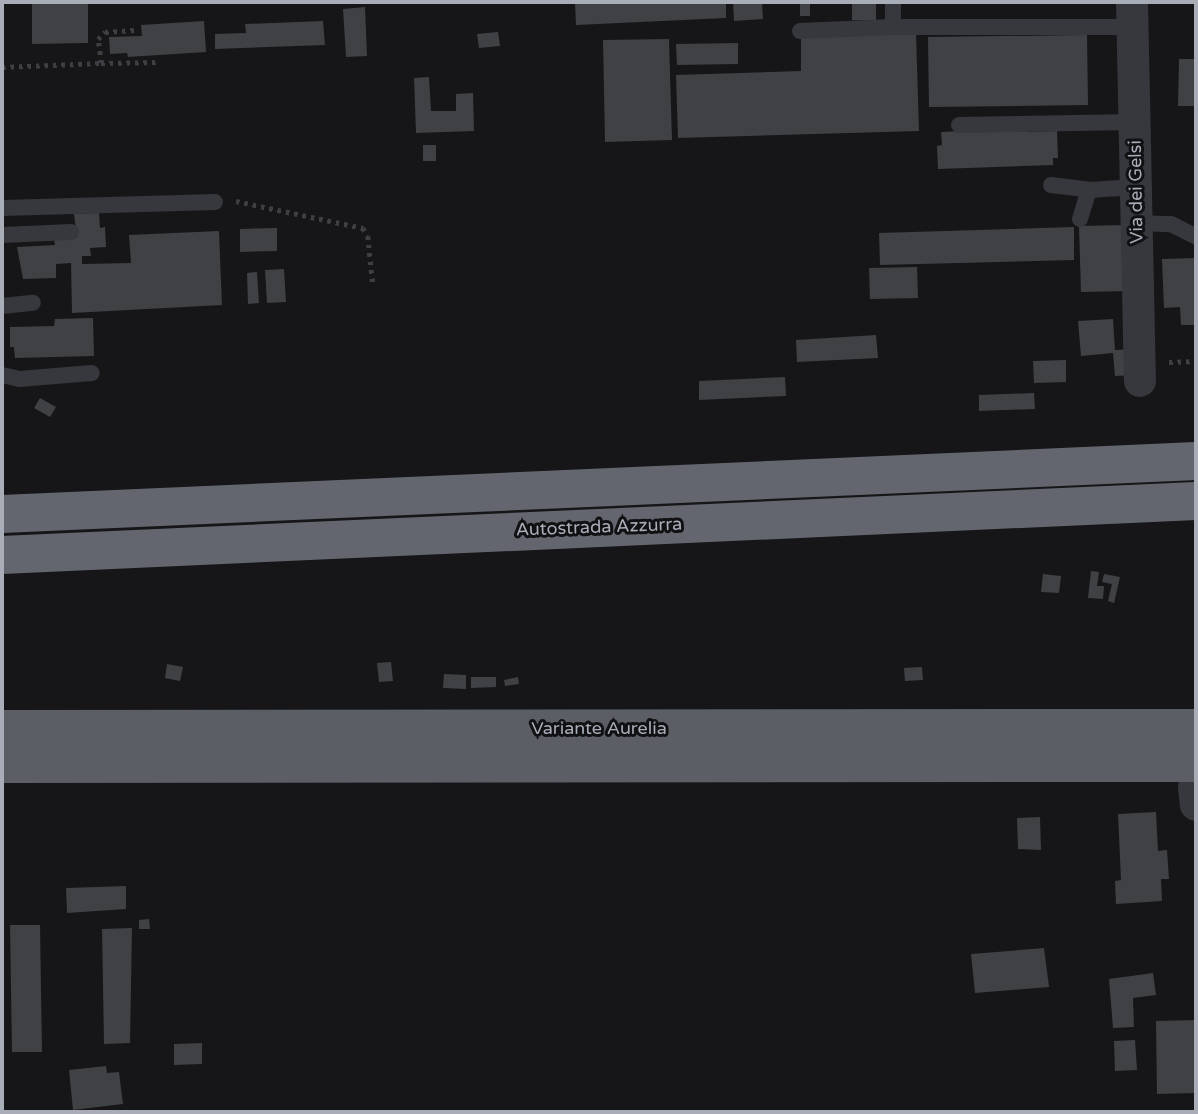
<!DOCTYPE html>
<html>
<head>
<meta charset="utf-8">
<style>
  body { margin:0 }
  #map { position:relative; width:1198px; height:1114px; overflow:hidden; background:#161618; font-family:"Varela Round",sans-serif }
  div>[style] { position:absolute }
  .building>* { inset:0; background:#404145 }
  .path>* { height:4.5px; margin-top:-2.25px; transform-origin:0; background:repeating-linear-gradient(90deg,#3d3f44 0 3.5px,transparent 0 8.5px) }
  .service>* { height:16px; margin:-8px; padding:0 8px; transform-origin:8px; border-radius:8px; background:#37383d }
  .minor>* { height:32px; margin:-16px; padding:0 16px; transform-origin:16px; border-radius:16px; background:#37383d }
  .trunk>* { height:38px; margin:-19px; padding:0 19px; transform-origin:19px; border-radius:19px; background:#5b5e65 }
  .motorway>* { height:38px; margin:-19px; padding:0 19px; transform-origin:19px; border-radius:19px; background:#63666e }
  span { translate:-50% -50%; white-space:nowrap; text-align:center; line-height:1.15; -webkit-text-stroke:6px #111113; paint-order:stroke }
  .street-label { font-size:18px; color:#a8adb8 }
  .frame { position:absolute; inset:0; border:4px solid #a8adb8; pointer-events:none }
</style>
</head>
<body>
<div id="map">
  <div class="building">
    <div style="clip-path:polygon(32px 2px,88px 2px,88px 43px,32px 44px)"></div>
    <div style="clip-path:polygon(575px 2px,726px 2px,726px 18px,576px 25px)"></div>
    <div style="clip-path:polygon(733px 2px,762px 2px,763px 19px,734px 21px)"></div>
    <div style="clip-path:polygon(800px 2px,810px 2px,810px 16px,800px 16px)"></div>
    <div style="clip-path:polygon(852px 2px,876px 2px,876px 20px,852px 20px)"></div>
    <div style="clip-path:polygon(365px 7px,367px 56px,346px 57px,343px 9px)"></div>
    <div style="clip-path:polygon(204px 21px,206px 52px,128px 57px,127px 53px,110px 54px,109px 37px,142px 36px,141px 25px)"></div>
    <div style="clip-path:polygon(323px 21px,325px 45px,215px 49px,215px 34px,246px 33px,245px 24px)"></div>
    <div style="clip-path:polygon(498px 32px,500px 46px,479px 48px,477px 34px)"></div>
    <div style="clip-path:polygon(916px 33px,919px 131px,678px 138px,676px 75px,801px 71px,801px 36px)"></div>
    <div style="clip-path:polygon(1087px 35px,1088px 105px,929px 107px,928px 37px)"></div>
    <div style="clip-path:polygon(669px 39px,672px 140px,605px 142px,603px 40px)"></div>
    <div style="clip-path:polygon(738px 43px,738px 64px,677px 65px,676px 44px)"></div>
    <div style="clip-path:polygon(1179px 59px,1196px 59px,1196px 106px,1178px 106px)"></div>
    <div style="clip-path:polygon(429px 77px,431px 111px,456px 111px,456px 94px,473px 93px,474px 131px,416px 133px,414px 78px)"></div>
    <div style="clip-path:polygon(1027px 128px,1027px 132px,1057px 131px,1058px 158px,1053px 158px,1053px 165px,938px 169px,937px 146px,942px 145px,941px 132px)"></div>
    <div style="clip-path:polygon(423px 145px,436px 145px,436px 161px,423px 161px)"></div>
    <div style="clip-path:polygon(99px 213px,100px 228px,105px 227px,106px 247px,90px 248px,91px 256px,82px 256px,82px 264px,131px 263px,129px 235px,219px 231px,222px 305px,72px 313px,71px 263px,56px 264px,56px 278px,23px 279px,17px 247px,55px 245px,54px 239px,77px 238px,74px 214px)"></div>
    <div style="clip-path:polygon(1126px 225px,1129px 291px,1081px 292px,1079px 226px)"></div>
    <div style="clip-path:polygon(1074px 227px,1074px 260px,880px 265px,879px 233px)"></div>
    <div style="clip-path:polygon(277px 228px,277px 251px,240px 252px,240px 229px)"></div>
    <div style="clip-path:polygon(1196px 258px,1196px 325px,1181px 325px,1180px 307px,1164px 308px,1162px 259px)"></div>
    <div style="clip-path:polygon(917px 267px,918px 298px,870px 299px,869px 268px)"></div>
    <div style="clip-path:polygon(284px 269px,286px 302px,267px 303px,265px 270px)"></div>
    <div style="clip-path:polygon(257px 272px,259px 303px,248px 304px,247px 273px)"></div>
    <div style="clip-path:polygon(93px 318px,94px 356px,15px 358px,14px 347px,10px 347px,10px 327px,54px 326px,55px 319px)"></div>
    <div style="clip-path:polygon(1113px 319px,1115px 350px,1132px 349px,1133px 375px,1115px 376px,1113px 353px,1081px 356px,1078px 321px)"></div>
    <div style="clip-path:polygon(876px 335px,878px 358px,797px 362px,796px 340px)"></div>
    <div style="clip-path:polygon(1066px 360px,1066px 382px,1034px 383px,1033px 361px)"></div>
    <div style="clip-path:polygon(785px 377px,786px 396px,699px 400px,699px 381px)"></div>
    <div style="clip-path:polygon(1034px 393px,1035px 409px,979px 411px,979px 395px)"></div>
    <div style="clip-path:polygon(40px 398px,56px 407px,50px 417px,34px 408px)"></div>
    <div style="clip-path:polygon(1091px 571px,1099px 572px,1097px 586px,1104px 586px,1103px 599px,1088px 598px)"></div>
    <div style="clip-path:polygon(1043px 574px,1061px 576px,1059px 593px,1041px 592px)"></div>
    <div style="clip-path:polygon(1104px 574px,1120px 577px,1114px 603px,1108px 601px,1112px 584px,1102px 582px)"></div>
    <div style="clip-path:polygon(391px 662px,393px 681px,379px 682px,377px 663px)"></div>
    <div style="clip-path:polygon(167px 664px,183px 667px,180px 681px,165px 678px)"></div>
    <div style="clip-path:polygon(922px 667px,923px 680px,905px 681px,904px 668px)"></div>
    <div style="clip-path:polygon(444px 674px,466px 675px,466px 689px,443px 688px)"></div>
    <div style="clip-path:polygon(471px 677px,496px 677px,496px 687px,471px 688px)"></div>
    <div style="clip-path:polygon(518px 677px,519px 684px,505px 686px,504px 680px)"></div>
    <div style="clip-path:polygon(1156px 812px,1158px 851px,1167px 850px,1169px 879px,1161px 879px,1162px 901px,1116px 904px,1115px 881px,1121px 880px,1118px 814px)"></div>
    <div style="clip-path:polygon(1040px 817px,1041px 850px,1018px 849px,1017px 818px)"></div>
    <div style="clip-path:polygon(126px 886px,126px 909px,67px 913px,66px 888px)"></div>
    <div style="clip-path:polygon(149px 919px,150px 929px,139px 929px,139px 920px)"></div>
    <div style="clip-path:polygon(10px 925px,40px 925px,42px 1052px,12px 1052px)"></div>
    <div style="clip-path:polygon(132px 928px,130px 1043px,104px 1044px,102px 929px)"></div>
    <div style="clip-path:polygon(1044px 948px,1049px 987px,975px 993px,971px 954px)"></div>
    <div style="clip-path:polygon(1153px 973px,1156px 995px,1133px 998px,1134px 1027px,1113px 1028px,1109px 979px)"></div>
    <div style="clip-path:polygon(1196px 1020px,1196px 1093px,1157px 1094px,1156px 1021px)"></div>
    <div style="clip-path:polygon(1135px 1040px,1137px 1070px,1115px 1071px,1114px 1041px)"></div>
    <div style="clip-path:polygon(202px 1043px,202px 1064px,174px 1065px,174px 1044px)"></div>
    <div style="clip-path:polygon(106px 1066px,107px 1073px,119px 1072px,123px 1104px,73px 1110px,69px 1070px)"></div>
  </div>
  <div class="path">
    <div style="left:101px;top:63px;width:59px;rotate:-1deg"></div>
    <div style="left:2px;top:67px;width:99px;rotate:-2.3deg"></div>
    <div style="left:101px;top:63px;width:24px;rotate:-97deg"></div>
    <div style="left:98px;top:39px;width:10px;rotate:-45deg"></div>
    <div style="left:105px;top:32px;width:29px;rotate:-4deg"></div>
    <div style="left:236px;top:201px;width:130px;rotate:12deg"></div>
    <div style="left:363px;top:228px;width:9px;rotate:58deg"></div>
    <div style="left:368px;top:236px;width:49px;rotate:84.2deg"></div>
    <div style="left:1169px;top:362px;width:27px;rotate:-2deg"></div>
  </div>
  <div class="service">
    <div style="left:893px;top:2px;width:25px;rotate:90deg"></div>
    <div style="left:893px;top:27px;width:240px"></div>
    <div style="left:800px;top:31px;width:93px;rotate:-2.5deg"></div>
    <div style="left:959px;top:125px;width:176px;rotate:-1deg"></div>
    <div style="left:1051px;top:185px;width:38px;rotate:7deg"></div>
    <div style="left:1089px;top:190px;width:47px;rotate:-3.7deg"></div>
    <div style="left:2px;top:208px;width:213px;rotate:-1.6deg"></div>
    <div style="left:1080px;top:219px;width:30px;rotate:-73deg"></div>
    <div style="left:1137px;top:223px;width:34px;rotate:2deg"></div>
    <div style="left:1171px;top:224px;width:28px;rotate:27deg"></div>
    <div style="left:2px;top:235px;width:69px;rotate:-2.5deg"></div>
    <div style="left:2px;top:306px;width:31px;rotate:-6deg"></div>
    <div style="left:2px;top:375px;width:17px;rotate:13deg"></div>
    <div style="left:19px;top:379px;width:73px;rotate:-4.7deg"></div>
  </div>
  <div class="minor">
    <div style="left:1132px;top:2px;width:379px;rotate:88.8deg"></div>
    <div style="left:1194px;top:787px;width:18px;rotate:84deg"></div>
  </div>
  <div class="trunk">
    <div style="left:2px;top:729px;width:1194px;rotate:-0.05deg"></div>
    <div style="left:2px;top:764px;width:1194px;rotate:-0.05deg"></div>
  </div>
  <div class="motorway">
    <div style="left:2px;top:514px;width:1195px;rotate:-2.54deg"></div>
    <div style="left:2px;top:555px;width:1195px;rotate:-2.59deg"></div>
  </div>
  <div class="street-label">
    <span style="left:1136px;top:192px;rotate:-91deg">Via dei Gelsi</span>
    <span style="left:599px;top:527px;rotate:-2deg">Autostrada Azzurra</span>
    <span style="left:599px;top:728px">Variante Aurelia</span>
  </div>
  <div class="frame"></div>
</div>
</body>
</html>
